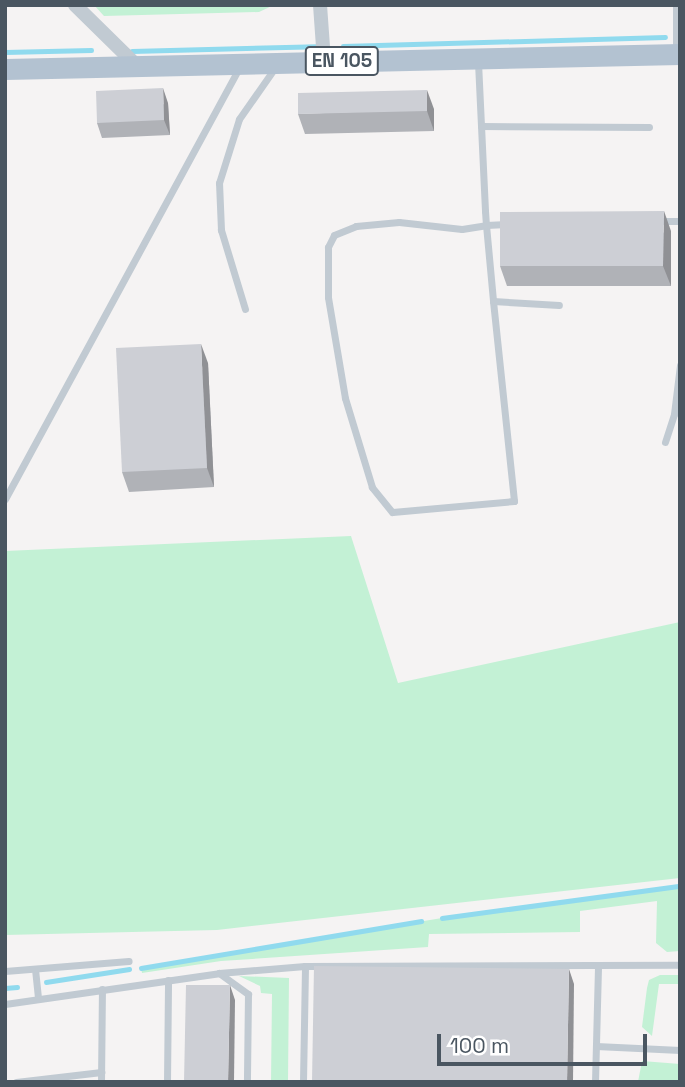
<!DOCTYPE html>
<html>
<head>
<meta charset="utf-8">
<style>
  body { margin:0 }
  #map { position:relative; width:685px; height:1087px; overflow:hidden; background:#f5f3f3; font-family:"Space Grotesk",sans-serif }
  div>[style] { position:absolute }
  .green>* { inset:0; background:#c3f1d5 }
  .stream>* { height:4.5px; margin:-2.25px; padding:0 2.25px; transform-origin:2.25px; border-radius:2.25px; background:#90daee }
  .lane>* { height:7px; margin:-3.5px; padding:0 3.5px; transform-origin:3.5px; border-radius:3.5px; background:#c1cad2 }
  .street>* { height:14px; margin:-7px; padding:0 7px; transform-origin:7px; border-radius:7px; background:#c1cad2 }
  .primary>* { height:21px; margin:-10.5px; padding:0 10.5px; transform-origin:10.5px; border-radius:10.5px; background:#b3c2d1 }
  .wall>* { inset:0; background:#b0b2b7 }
  .shaded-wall>* { inset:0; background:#909195 }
  .building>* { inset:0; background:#cdcfd5 }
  span { translate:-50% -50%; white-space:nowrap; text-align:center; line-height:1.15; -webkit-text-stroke:5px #fff; paint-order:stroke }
  .shield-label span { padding:2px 5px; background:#fff; border:2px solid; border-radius:5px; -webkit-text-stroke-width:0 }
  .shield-label { font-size:19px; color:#4a5661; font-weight:700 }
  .frame { position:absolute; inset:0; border:7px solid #4a5661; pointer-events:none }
  .scale { position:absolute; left:437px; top:1034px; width:210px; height:32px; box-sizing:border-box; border:4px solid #4a5661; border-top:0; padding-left:9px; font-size:21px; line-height:24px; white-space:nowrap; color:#4a5661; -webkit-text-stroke:5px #fff; paint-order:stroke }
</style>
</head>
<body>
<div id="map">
  <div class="green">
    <div style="clip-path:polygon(94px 5px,274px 5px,259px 12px,104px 16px)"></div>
    <div style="clip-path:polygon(351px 536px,398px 683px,680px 622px,680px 878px,217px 930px,5px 935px,5px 551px)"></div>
    <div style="clip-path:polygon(680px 886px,680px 951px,667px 952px,656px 943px,657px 901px,580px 911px,580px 932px,429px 934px,428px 947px,221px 961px,142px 973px,141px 968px,442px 918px)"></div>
    <div style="clip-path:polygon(660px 975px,680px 975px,680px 984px,659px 984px,652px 1036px,642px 1027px,647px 988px,649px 980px)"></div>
    <div style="clip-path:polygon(239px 976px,289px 978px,288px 1082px,271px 1082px,272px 994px,261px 993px,260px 986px)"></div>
    <div style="clip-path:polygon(642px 1061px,680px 1064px,680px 1082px,638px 1082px)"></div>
  </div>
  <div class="stream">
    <div style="left:343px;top:46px;width:322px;rotate:-1.6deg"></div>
    <div style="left:132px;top:51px;width:185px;rotate:-1.5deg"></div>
    <div style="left:5px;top:52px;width:86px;rotate:-1.3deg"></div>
    <div style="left:442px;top:918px;width:240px;rotate:-7.7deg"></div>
    <div style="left:141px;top:968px;width:284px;rotate:-9.5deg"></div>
    <div style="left:46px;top:982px;width:84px;rotate:-8.9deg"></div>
    <div style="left:5px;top:988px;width:12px;rotate:-5deg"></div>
  </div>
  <div class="lane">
    <div style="left:676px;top:5px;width:45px;rotate:90deg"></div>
    <div style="left:478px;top:62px;width:149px;rotate:87.3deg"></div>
    <div style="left:485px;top:211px;width:14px;rotate:86deg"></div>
    <div style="left:486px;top:225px;width:76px;rotate:84.7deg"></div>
    <div style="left:493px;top:301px;width:201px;rotate:84deg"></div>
    <div style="left:514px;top:501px;width:122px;rotate:174.8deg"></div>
    <div style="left:392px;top:512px;width:32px;rotate:-129deg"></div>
    <div style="left:372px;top:487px;width:93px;rotate:-106.9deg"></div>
    <div style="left:345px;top:398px;width:102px;rotate:-99.6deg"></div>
    <div style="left:328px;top:297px;width:50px;rotate:-90deg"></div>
    <div style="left:328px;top:247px;width:13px;rotate:-63deg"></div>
    <div style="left:334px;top:235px;width:24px;rotate:-22deg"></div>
    <div style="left:356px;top:226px;width:43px;rotate:-5.3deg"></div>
    <div style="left:399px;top:222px;width:63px;rotate:6.3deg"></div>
    <div style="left:462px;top:229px;width:24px;rotate:-9deg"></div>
    <div style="left:486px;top:225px;width:21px;rotate:-3deg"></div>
    <div style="left:481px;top:126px;width:168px;rotate:0.3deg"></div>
    <div style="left:659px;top:221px;width:21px"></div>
    <div style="left:493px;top:301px;width:66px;rotate:3.5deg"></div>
    <div style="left:245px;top:309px;width:83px;rotate:-106.9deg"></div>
    <div style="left:221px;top:230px;width:47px;rotate:-92.4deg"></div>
    <div style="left:219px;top:183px;width:67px;rotate:-72.6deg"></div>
    <div style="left:239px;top:119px;width:61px;rotate:-55deg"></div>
    <div style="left:665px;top:442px;width:29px;rotate:-72deg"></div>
    <div style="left:674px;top:414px;width:49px;rotate:-83deg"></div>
    <div style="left:5px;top:499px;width:492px;rotate:-61.5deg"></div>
    <div style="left:35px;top:969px;width:30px;rotate:84deg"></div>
    <div style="left:5px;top:971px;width:124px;rotate:-4.6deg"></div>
    <div style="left:219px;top:973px;width:36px;rotate:36deg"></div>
    <div style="left:248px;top:994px;width:88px;rotate:90.7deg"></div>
    <div style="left:5px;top:1004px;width:216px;rotate:-8.2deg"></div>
    <div style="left:219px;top:973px;width:86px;rotate:-4.7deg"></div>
    <div style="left:596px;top:1046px;width:84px;rotate:2.7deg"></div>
    <div style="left:16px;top:1082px;width:86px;rotate:-6.7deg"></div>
    <div style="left:101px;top:1082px;width:93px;rotate:-89.4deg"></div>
    <div style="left:167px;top:1082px;width:102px;rotate:-89.4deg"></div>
    <div style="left:303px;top:1082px;width:116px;rotate:-89deg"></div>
    <div style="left:305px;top:966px;width:375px;rotate:-0.2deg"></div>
    <div style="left:595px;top:1082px;width:116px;rotate:-88.5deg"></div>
  </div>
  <div class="street">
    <div style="left:75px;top:5px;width:86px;rotate:44.5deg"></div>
    <div style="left:320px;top:5px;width:56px;rotate:85.9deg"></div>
  </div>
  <div class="primary">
    <div style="left:5px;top:69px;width:675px;rotate:-1.27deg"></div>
  </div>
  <div class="wall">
    <div style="clip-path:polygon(168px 103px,170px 135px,102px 138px,97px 123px)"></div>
    <div style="clip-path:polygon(434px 109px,434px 131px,305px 134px,298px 114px)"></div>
    <div style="clip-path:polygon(671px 231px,671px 286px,507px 286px,500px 266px)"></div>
    <div style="clip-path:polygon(208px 363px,214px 487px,129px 492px,122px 472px)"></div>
  </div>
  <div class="shaded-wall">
    <div style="clip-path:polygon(163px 88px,168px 103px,170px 135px,164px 120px)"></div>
    <div style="clip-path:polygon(427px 90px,434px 109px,434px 131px,427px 111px)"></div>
    <div style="clip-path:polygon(664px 211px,671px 231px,671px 286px,663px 266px)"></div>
    <div style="clip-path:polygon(201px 344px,208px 363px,214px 487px,207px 468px)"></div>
    <div style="clip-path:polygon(569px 969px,574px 984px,573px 1082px,567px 1082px)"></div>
    <div style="clip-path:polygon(230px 985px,235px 1000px,234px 1082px,228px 1082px)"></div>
  </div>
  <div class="building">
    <div style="clip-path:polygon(163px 88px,164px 120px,97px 123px,96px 91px)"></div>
    <div style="clip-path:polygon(427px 90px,427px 111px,298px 114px,298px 93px)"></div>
    <div style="clip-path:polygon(664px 211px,663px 266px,500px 266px,500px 212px)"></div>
    <div style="clip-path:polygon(201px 344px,207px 468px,122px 472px,116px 348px)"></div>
    <div style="clip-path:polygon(314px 966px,569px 969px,567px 1082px,312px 1082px)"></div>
    <div style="clip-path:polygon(186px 985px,230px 985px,228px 1082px,184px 1082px)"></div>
  </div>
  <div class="shield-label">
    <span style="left:342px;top:61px">EN 105</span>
  </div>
  <div class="frame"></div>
  <div class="scale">100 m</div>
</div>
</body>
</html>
